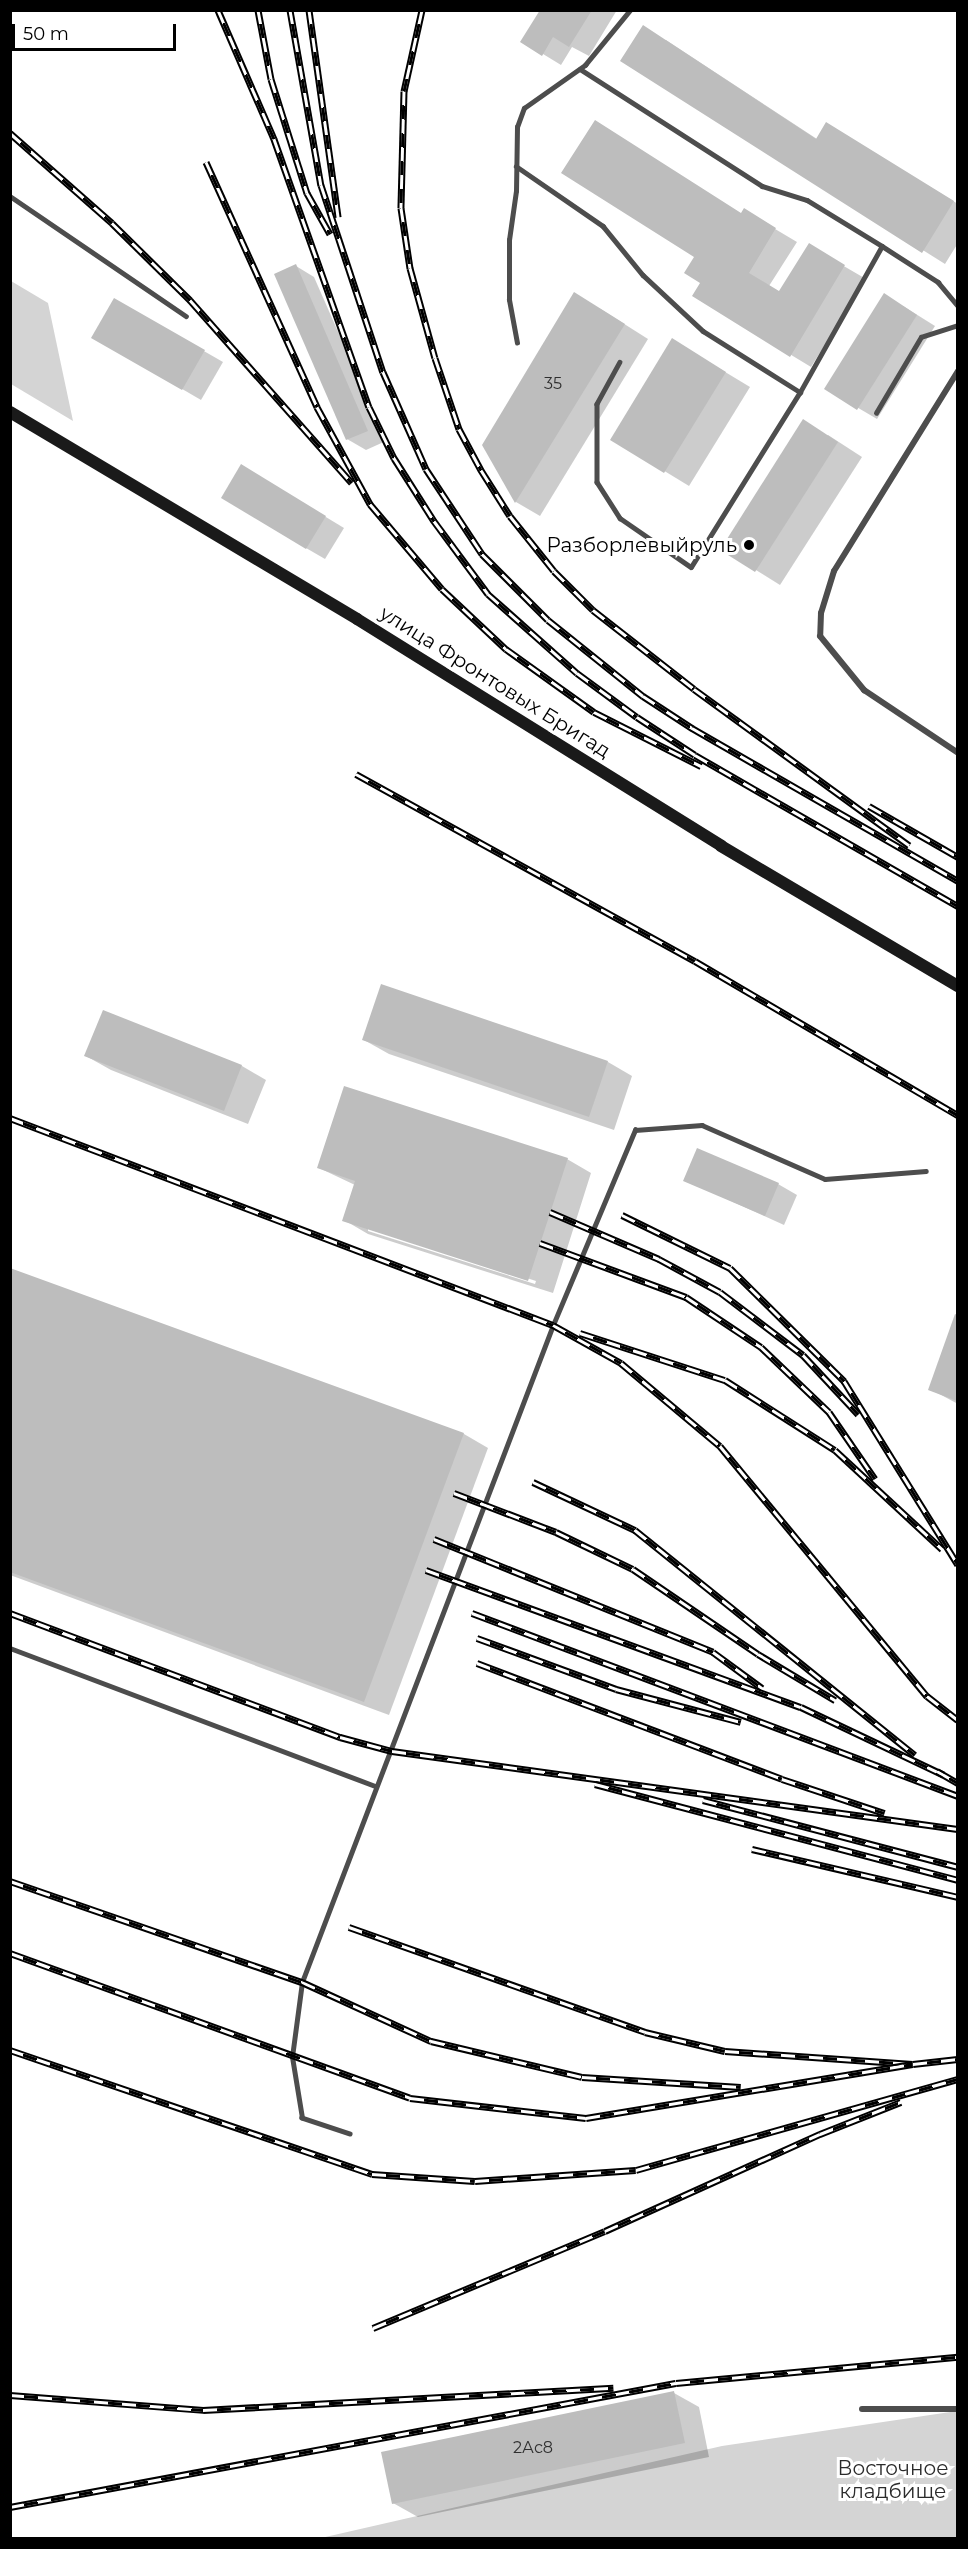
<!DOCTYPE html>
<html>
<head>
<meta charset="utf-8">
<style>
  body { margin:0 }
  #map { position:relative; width:968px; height:2549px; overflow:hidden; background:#fff; font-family:Montserrat,sans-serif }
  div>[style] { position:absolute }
  .green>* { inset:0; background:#d4d4d4 }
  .shadow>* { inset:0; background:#0003 }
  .building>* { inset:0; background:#bdbdbd }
  .lane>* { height:4.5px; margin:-2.25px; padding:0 2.25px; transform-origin:2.25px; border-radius:2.25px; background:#4d4d4d }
  .street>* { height:6px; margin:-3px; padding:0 3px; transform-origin:3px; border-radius:3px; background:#4d4d4d }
  .secondary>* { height:12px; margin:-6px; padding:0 6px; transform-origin:6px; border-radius:6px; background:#1a1a1a }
  .rail>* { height:7px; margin-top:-3.5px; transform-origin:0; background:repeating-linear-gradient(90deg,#fff 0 14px,#000 0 28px); box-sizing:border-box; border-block:2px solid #000 }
  .dots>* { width:16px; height:16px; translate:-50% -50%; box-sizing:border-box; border:3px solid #fff; border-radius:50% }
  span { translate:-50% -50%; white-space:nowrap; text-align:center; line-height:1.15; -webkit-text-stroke:6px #fff; paint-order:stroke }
  .number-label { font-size:16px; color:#2f2f2f }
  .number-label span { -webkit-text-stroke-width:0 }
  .poi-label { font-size:20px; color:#000 }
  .right { translate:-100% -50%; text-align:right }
  .street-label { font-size:20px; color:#000 }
  .park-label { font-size:20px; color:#2b2b2b }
  .frame { position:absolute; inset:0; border:12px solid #000; pointer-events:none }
  .scale { position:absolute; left:12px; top:24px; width:164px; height:27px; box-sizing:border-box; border:3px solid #000; border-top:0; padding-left:8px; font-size:18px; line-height:21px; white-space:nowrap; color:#000; -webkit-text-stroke:4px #fff; paint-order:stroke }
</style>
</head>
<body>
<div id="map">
  <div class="green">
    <div style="clip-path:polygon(11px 281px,48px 303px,73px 421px,11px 384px)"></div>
    <div style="clip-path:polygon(957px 2411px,957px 2538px,321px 2538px,722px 2446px)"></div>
  </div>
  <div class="shadow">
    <div style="clip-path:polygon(542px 10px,617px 10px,589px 56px,572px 47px,561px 65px,543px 54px)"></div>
    <div style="clip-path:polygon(666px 40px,817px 139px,848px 137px,958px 204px,958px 243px,945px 264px,622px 61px)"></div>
    <div style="clip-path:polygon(742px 214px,765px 223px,797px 242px,769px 286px,780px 293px,830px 258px,866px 279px,811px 367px,694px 296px)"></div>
    <div style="clip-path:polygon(296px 266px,314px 277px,386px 441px,366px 450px,347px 439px)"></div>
    <div style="clip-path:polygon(115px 300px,223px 362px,201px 400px,93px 337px)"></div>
    <div style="clip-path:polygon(903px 306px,935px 326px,877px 419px,826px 389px)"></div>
    <div style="clip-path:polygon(599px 308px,648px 339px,540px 516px,516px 502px,484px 445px)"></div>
    <div style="clip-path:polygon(697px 355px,750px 387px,689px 486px,612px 439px)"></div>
    <div style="clip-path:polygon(828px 435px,862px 457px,780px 585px,722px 549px)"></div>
    <div style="clip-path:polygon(260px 477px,344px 528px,325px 559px,306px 548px)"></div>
    <div style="clip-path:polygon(382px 986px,608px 1062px,632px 1076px,614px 1130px,389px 1054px,364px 1040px)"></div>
    <div style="clip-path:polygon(104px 1012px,242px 1066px,266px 1080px,248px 1124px,111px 1070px,86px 1056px)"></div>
    <div style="clip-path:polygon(evenodd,567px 1159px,591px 1173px,553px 1293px,368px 1234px,344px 1220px,355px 1185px,319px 1168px,567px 1159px,368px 1227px,536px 1281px,535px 1284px,368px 1231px,368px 1227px)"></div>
    <div style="clip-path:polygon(685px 1180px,778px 1184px,797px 1195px,784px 1225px)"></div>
    <div style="clip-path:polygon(10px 1269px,464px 1434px,488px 1448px,389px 1715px,10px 1575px)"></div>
    <div style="clip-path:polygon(958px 1313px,958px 1404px,930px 1389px)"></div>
    <div style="clip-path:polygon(674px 2393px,699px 2407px,709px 2457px,418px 2517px,393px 2503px)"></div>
  </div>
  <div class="building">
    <div style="clip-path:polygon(540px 10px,592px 10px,569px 47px,553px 37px,542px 56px,520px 42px)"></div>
    <div style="clip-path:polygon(643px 25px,816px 139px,826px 122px,954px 201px,922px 253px,620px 61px)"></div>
    <div style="clip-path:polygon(595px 120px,741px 213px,744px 208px,776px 228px,749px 273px,779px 291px,809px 243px,845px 265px,790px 357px,692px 296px,700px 283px,684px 273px,694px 257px,561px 173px)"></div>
    <div style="clip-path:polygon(296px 264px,368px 431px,346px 440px,274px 274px)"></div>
    <div style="clip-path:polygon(574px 292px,625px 324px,515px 503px,482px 445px)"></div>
    <div style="clip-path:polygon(884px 293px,917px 315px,857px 410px,824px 389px)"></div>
    <div style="clip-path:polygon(114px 298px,205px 350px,182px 390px,91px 338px)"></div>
    <div style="clip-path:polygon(672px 338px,726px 372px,664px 473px,610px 440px)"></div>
    <div style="clip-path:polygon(803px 419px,838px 442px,755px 572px,720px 550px)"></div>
    <div style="clip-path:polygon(241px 464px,326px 516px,306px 549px,221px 498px)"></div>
    <div style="clip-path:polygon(381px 984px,608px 1061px,589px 1117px,362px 1040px)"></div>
    <div style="clip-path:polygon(103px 1010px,242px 1065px,224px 1111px,84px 1056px)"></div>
    <div style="clip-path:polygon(344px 1086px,568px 1158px,528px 1281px,342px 1221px,355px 1181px,317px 1168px)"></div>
    <div style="clip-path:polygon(697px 1148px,779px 1183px,765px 1216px,683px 1181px)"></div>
    <div style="clip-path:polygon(10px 1268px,464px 1433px,364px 1702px,10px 1572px)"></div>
    <div style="clip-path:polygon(955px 1314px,957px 1315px,957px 1401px,928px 1390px)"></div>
    <div style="clip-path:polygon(674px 2391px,685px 2443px,392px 2504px,381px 2452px)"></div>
  </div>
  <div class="lane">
    <div style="left:580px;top:69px;width:216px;rotate:32.7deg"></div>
    <div style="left:762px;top:186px;width:47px;rotate:17.3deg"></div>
    <div style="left:807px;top:200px;width:88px;rotate:31.5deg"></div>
    <div style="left:882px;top:246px;width:67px;rotate:32.7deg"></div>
    <div style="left:938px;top:282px;width:31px;rotate:50deg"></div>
    <div style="left:516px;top:166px;width:106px;rotate:34.6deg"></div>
    <div style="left:603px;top:226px;width:63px;rotate:50.8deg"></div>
    <div style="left:643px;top:275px;width:82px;rotate:43deg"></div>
    <div style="left:703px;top:331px;width:115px;rotate:32.2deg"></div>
    <div style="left:10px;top:196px;width:213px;rotate:34.3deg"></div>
    <div style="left:517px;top:343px;width:44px;rotate:-100.5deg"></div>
    <div style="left:509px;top:300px;width:60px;rotate:-90deg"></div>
    <div style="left:509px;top:240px;width:49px;rotate:-81.9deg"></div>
    <div style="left:516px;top:191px;width:64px;rotate:-89.1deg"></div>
    <div style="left:517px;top:127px;width:20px;rotate:-70deg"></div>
    <div style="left:524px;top:108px;width:75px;rotate:-35.2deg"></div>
    <div style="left:585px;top:65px;width:71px;rotate:-50.7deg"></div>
    <div style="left:620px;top:362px;width:48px;rotate:118.7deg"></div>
    <div style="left:597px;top:404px;width:78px;rotate:90deg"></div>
    <div style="left:597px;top:482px;width:43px;rotate:57.4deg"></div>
    <div style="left:620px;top:518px;width:86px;rotate:34.6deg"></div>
    <div style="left:691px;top:567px;width:206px;rotate:-58.1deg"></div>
    <div style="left:800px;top:392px;width:167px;rotate:-60.7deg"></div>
    <div style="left:876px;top:413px;width:88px;rotate:-59.4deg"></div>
    <div style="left:921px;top:337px;width:39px;rotate:-18deg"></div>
    <div style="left:10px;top:1648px;width:390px;rotate:20.7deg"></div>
    <div style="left:350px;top:2134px;width:51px;rotate:-161.6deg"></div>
    <div style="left:302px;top:2118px;width:62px;rotate:-99.3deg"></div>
    <div style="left:292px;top:2057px;width:76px;rotate:-82.4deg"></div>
    <div style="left:302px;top:1982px;width:703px;rotate:-69.09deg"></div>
    <div style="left:553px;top:1325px;width:212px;rotate:-67.2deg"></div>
    <div style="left:635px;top:1130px;width:67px;rotate:-4.3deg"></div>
    <div style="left:702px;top:1125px;width:134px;rotate:23.7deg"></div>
    <div style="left:825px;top:1179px;width:101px;rotate:-4.5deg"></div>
  </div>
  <div class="street">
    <div style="left:958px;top:371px;width:235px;rotate:121.8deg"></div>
    <div style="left:834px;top:571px;width:44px;rotate:107.2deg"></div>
    <div style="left:821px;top:613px;width:23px;rotate:92deg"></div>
    <div style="left:820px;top:636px;width:70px;rotate:50.8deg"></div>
    <div style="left:864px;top:690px;width:113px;rotate:33.8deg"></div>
    <div style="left:862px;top:2409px;width:96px"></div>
  </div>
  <div class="secondary">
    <div style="left:10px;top:412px;width:404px;rotate:30.8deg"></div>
    <div style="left:357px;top:619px;width:429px;rotate:31.9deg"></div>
    <div style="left:721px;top:846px;width:275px;rotate:30.6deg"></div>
  </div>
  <div class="rail">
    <div style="left:218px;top:10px;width:141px;rotate:66.5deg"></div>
    <div style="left:274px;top:139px;width:284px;rotate:70.5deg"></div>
    <div style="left:369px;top:407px;width:57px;rotate:63.9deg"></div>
    <div style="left:394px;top:458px;width:75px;rotate:57.6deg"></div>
    <div style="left:434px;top:521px;width:91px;rotate:53.5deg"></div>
    <div style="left:488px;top:594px;width:119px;rotate:41.6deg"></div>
    <div style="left:577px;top:673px;width:74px;rotate:36.3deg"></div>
    <div style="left:637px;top:717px;width:69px;rotate:33.2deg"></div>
    <div style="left:695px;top:755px;width:303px;rotate:29.9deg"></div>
    <div style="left:258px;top:10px;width:70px;rotate:79.3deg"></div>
    <div style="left:271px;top:79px;width:120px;rotate:72.5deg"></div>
    <div style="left:307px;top:193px;width:47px;rotate:60.7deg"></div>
    <div style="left:290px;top:10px;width:178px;rotate:80deg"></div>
    <div style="left:321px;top:185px;width:197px;rotate:71.7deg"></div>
    <div style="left:383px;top:372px;width:106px;rotate:66.1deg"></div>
    <div style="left:426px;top:469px;width:102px;rotate:56.6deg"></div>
    <div style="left:482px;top:554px;width:93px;rotate:45deg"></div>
    <div style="left:548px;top:620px;width:122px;rotate:38.7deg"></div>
    <div style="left:643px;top:696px;width:59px;rotate:33.1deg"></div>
    <div style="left:692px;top:728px;width:307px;rotate:29.9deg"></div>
    <div style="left:309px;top:10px;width:209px;rotate:82deg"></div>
    <div style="left:422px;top:10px;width:83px;rotate:102.5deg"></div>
    <div style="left:404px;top:91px;width:117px;rotate:91.5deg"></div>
    <div style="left:401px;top:208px;width:61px;rotate:81.5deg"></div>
    <div style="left:410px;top:268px;width:93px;rotate:74.5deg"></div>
    <div style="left:435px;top:358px;width:75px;rotate:71.3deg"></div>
    <div style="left:459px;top:429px;width:47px;rotate:61.8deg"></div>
    <div style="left:481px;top:470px;width:54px;rotate:57.8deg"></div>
    <div style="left:510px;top:516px;width:70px;rotate:51.3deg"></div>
    <div style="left:554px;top:571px;width:55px;rotate:45deg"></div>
    <div style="left:593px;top:610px;width:128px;rotate:38deg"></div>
    <div style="left:694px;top:689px;width:266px;rotate:36deg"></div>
    <div style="left:10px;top:133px;width:136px;rotate:41.4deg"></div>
    <div style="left:112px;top:223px;width:110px;rotate:44.6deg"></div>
    <div style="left:190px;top:300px;width:244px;rotate:48.5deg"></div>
    <div style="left:206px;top:162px;width:269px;rotate:65.6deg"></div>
    <div style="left:317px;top:407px;width:111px;rotate:61.3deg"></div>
    <div style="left:370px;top:504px;width:111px;rotate:49.7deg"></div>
    <div style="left:442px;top:589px;width:88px;rotate:43.2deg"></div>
    <div style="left:506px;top:649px;width:108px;rotate:35.6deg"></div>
    <div style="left:594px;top:712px;width:120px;rotate:26.8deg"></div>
    <div style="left:356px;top:774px;width:387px;rotate:28.9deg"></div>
    <div style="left:695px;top:961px;width:305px;rotate:30.4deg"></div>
    <div style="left:869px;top:806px;width:103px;rotate:29.8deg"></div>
    <div style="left:10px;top:1118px;width:581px;rotate:20.87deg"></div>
    <div style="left:553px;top:1325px;width:78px;rotate:29.2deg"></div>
    <div style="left:621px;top:1363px;width:129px;rotate:40deg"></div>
    <div style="left:720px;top:1446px;width:325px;rotate:50.4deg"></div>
    <div style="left:927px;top:1696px;width:39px;rotate:38deg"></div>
    <div style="left:550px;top:1212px;width:119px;rotate:23.3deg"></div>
    <div style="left:659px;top:1259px;width:69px;rotate:28.4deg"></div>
    <div style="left:720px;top:1292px;width:104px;rotate:37.2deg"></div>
    <div style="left:803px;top:1355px;width:81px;rotate:47deg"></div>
    <div style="left:622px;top:1215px;width:120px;rotate:26.1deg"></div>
    <div style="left:730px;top:1268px;width:161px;rotate:44.7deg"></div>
    <div style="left:844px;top:1381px;width:216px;rotate:58.2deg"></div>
    <div style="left:540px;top:1243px;width:156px;rotate:20.3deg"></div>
    <div style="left:686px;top:1297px;width:90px;rotate:33.7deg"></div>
    <div style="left:761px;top:1347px;width:94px;rotate:43.7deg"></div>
    <div style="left:829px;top:1412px;width:81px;rotate:55.5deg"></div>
    <div style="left:580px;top:1333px;width:152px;rotate:18deg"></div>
    <div style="left:725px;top:1380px;width:130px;rotate:32.5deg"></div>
    <div style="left:835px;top:1450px;width:146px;rotate:42.8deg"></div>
    <div style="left:533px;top:1482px;width:113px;rotate:25.2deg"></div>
    <div style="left:635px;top:1530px;width:359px;rotate:38.8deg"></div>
    <div style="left:454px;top:1493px;width:109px;rotate:20.9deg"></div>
    <div style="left:556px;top:1532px;width:85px;rotate:25.7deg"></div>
    <div style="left:633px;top:1569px;width:151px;rotate:34.2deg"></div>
    <div style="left:758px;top:1654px;width:90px;rotate:30.9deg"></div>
    <div style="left:434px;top:1539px;width:301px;rotate:22deg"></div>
    <div style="left:713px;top:1652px;width:61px;rotate:36.3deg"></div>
    <div style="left:426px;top:1570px;width:399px;rotate:20.1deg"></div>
    <div style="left:801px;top:1707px;width:158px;rotate:25.4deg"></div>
    <div style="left:10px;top:1613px;width:353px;rotate:20.6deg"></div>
    <div style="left:340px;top:1737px;width:54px;rotate:15.1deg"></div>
    <div style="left:392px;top:1751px;width:571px;rotate:7.85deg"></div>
    <div style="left:472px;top:1613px;width:519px;rotate:20.63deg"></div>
    <div style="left:477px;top:1638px;width:148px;rotate:20.1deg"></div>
    <div style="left:616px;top:1689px;width:129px;rotate:14.8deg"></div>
    <div style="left:477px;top:1663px;width:326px;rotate:20.8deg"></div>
    <div style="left:782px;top:1779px;width:108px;rotate:18.4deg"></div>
    <div style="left:937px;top:1771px;width:24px;rotate:30deg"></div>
    <div style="left:595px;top:1784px;width:375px;rotate:14.8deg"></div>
    <div style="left:703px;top:1800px;width:264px;rotate:14.7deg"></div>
    <div style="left:752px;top:1849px;width:212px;rotate:13.1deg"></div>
    <div style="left:10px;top:1881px;width:309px;rotate:19.1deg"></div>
    <div style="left:302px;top:1982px;width:142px;rotate:24.6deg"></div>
    <div style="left:431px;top:2041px;width:155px;rotate:13.4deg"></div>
    <div style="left:582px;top:2077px;width:159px;rotate:3.6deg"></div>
    <div style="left:349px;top:1927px;width:314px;rotate:19.5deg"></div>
    <div style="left:645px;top:2032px;width:82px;rotate:13.4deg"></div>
    <div style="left:725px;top:2051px;width:188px;rotate:4deg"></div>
    <div style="left:913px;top:2064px;width:45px;rotate:-6.3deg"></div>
    <div style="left:10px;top:1953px;width:425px;rotate:19.9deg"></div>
    <div style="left:410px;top:2098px;width:177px;rotate:6.5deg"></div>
    <div style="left:586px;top:2118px;width:331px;rotate:-9.4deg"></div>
    <div style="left:10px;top:2050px;width:383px;rotate:18.9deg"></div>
    <div style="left:372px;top:2174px;width:103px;rotate:3.9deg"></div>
    <div style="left:475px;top:2181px;width:161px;rotate:-3.9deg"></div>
    <div style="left:636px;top:2170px;width:335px;rotate:-15.8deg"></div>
    <div style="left:373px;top:2328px;width:251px;rotate:-22.7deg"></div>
    <div style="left:605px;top:2231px;width:236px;rotate:-24.3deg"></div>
    <div style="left:820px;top:2134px;width:87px;rotate:-21.6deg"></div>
    <div style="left:10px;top:2395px;width:194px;rotate:4.4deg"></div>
    <div style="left:203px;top:2410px;width:411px;rotate:-3.1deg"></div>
    <div style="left:10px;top:2507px;width:677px;rotate:-10.55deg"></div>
    <div style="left:676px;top:2383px;width:283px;rotate:-5.3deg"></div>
  </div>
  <div class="dots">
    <div style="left:749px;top:545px;background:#000"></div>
  </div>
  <div class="number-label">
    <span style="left:553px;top:384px">35</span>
    <span style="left:533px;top:2448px">2Ас8</span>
  </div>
  <div class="poi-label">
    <span class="right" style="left:737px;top:545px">Разборлевыйруль</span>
  </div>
  <div class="street-label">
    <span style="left:495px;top:682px;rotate:32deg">улица Фронтовых Бригад</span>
  </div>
  <div class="park-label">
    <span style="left:893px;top:2480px">Восточное<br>кладбище</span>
  </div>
  <div class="frame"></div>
  <div class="scale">50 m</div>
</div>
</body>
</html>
